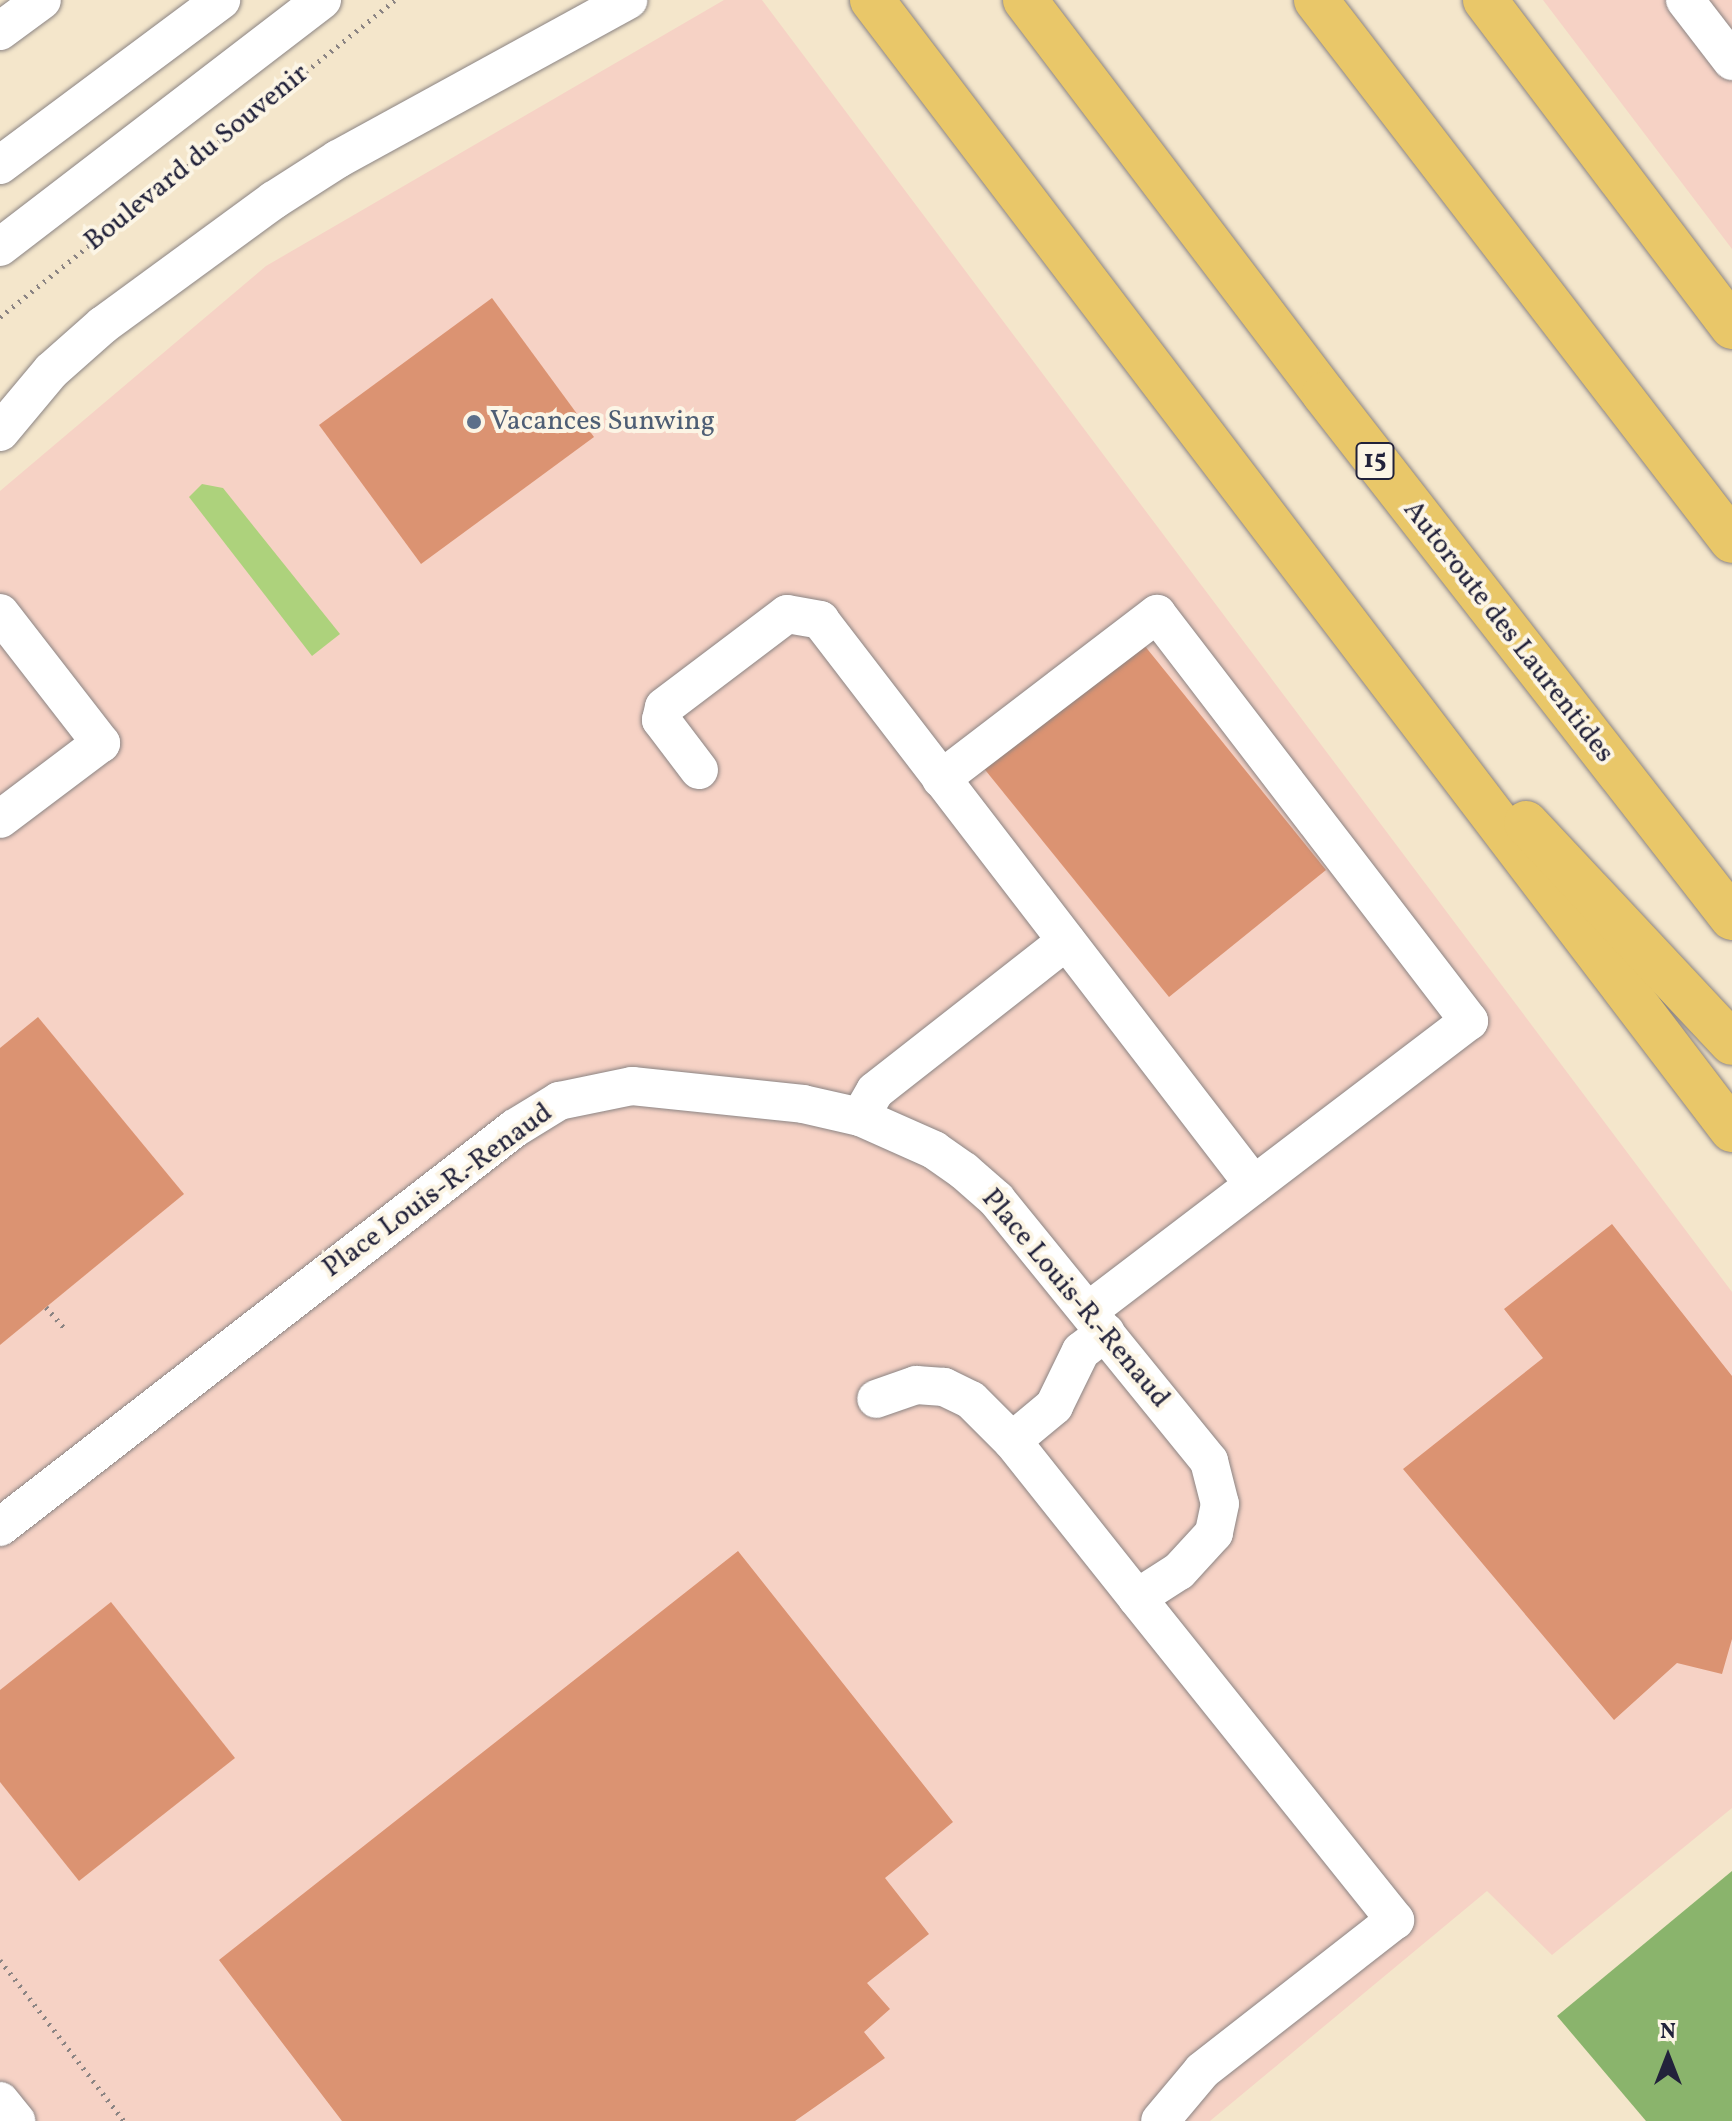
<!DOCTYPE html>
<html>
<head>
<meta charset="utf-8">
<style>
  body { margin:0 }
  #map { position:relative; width:1732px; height:2121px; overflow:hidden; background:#f4e6cb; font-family:Vollkorn,serif }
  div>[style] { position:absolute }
  .built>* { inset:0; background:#f6d2c5 }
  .green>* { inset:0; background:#add27c }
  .forest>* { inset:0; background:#8ab46c }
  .building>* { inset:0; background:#db9372 }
  .path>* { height:5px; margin-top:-2.5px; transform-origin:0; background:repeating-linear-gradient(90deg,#8b8483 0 2px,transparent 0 8px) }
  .roads { filter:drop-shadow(0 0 2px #8b8483) drop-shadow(0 0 2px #8b8483) }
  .minor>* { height:38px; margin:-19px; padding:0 19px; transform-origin:19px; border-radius:19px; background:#fff }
  .highway>* { height:44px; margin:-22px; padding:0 22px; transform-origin:22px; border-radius:22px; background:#e9c769 }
  .dots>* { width:22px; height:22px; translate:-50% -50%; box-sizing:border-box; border:4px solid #fcf5e5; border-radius:50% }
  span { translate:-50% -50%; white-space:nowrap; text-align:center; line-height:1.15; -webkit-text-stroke:8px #fcf5e5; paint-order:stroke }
  .shield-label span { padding:2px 6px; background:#fcf5e5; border:2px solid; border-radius:6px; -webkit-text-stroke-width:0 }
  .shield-label { font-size:26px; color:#22223b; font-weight:700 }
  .street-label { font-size:28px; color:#22223b }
  .service-label { font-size:28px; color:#4e5e75 }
  .left { translate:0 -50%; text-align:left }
  .north { position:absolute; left:1628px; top:2017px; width:80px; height:80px; -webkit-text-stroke:6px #fcf5e5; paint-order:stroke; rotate:0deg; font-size:22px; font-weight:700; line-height:32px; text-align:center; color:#22223b }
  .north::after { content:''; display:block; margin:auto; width:28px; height:36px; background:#22223b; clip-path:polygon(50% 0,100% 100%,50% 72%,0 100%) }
</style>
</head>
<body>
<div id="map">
  <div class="built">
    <div style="clip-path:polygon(724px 0,762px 0,1732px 1292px,1732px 1808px,1552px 1955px,1487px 1891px,1210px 2121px,0 2121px,0 491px,266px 266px)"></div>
    <div style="clip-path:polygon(1543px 0,1732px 0,1732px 249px)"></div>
  </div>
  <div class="green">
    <div style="clip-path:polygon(202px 484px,223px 488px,340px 634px,312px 656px,189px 497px)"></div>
  </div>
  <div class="forest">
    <div style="clip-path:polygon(1732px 1871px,1732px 2121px,1646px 2121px,1557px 2016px)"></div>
  </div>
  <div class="building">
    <div style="clip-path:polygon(492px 298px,594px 437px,421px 564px,319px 425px)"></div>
    <div style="clip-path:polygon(1140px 640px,1326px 870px,1169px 997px,982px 766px)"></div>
    <div style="clip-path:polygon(38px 1017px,184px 1194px,0 1345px,0 1048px)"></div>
    <div style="clip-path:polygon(1612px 1224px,1732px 1376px,1732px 1639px,1722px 1674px,1677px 1663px,1614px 1720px,1403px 1469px,1543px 1358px,1504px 1309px)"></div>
    <div style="clip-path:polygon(738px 1551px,953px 1822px,885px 1878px,929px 1934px,867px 1983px,890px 2009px,864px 2032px,885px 2058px,795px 2121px,342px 2121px,219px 1960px)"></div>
    <div style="clip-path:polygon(111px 1602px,235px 1758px,79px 1881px,0 1782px,0 1690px)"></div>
  </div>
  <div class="path">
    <div style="left:0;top:317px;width:506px;rotate:-38.75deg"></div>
    <div style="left:46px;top:1307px;width:28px;rotate:49deg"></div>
    <div style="left:0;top:1960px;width:203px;rotate:52.4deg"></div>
  </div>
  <div class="roads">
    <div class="minor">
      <div style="left:1685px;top:0;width:77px;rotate:52.4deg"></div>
      <div style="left:0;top:31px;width:52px;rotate:-36.4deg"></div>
      <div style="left:0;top:165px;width:276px;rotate:-36.7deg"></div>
      <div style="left:0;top:247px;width:406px;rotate:-37.5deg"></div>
      <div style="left:0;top:432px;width:80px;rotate:-50.1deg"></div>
      <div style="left:51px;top:371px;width:69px;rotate:-41.5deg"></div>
      <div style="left:103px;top:325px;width:212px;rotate:-36.2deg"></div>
      <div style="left:274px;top:200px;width:76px;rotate:-32.6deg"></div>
      <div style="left:338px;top:159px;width:331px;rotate:-28.7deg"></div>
      <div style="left:0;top:613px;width:165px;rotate:52.2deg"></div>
      <div style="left:101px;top:743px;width:126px;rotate:143deg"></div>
      <div style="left:699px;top:770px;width:63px;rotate:-127.2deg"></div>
      <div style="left:661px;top:720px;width:13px;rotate:-77deg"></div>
      <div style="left:664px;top:707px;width:154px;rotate:-37.1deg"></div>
      <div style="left:787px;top:614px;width:34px;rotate:10deg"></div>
      <div style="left:820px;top:620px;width:712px;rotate:52.47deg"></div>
      <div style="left:941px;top:779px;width:272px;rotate:-37.4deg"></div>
      <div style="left:1157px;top:614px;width:513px;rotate:52.53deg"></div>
      <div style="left:1469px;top:1021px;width:478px;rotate:142.7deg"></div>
      <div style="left:860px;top:1117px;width:30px;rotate:-60deg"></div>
      <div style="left:875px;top:1091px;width:243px;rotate:-38.1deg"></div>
      <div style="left:1012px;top:1441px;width:55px;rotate:-39.8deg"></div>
      <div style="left:1054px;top:1406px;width:61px;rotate:-63.9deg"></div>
      <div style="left:1081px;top:1351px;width:31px;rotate:-37deg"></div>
      <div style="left:0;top:1527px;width:651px;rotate:-37.77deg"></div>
      <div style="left:515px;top:1128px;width:52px;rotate:-31.5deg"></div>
      <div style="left:559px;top:1101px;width:75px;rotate:-11.6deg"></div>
      <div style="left:632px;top:1086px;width:172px;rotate:6deg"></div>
      <div style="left:803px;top:1104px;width:58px;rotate:12.8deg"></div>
      <div style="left:860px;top:1117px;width:81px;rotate:24deg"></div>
      <div style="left:934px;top:1150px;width:37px;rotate:35deg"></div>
      <div style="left:964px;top:1171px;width:43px;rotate:41.2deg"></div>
      <div style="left:996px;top:1199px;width:338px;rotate:50.9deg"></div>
      <div style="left:1209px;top:1461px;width:44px;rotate:75.7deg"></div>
      <div style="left:1220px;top:1504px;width:30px;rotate:102deg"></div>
      <div style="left:1214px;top:1533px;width:52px;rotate:132.6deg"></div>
      <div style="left:1179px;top:1571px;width:50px;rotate:147.3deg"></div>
      <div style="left:1137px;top:1598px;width:201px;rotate:-128.5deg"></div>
      <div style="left:1012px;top:1441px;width:58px;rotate:-135deg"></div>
      <div style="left:971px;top:1400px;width:30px;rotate:-154deg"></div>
      <div style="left:944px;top:1387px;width:28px;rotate:-176deg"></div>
      <div style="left:916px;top:1385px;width:42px;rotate:160.7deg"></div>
      <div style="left:1137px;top:1598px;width:413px;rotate:51.3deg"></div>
      <div style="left:1395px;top:1920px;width:245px;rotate:142deg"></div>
      <div style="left:1202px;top:2071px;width:65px;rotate:130deg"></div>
      <div style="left:0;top:2101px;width:26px;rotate:51deg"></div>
    </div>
    <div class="highway">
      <div style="left:872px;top:0;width:1420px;rotate:52.73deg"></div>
      <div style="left:1025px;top:0;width:495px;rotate:52.8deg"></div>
      <div style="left:1324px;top:394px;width:664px;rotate:52.09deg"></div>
      <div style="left:1316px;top:0;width:682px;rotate:52.44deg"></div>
      <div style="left:1485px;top:0;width:410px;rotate:52.9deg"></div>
      <div style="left:1526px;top:823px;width:301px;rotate:46.9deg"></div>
    </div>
  </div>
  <div class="dots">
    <div style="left:474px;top:422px;background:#5c6f8a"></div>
  </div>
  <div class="shield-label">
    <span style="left:1375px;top:461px">15</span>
  </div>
  <div class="street-label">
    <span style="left:197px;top:158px;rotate:-39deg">Boulevard du Souvenir</span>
    <span style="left:1508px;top:632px;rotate:52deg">Autoroute des Laurentides</span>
    <span style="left:438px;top:1191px;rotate:-36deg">Place Louis-R.-Renaud</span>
    <span style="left:1075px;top:1299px;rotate:50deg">Place Louis-R.-Renaud</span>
  </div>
  <div class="service-label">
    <span class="left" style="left:490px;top:422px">Vacances Sunwing</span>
  </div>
  <div class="north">N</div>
</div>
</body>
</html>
